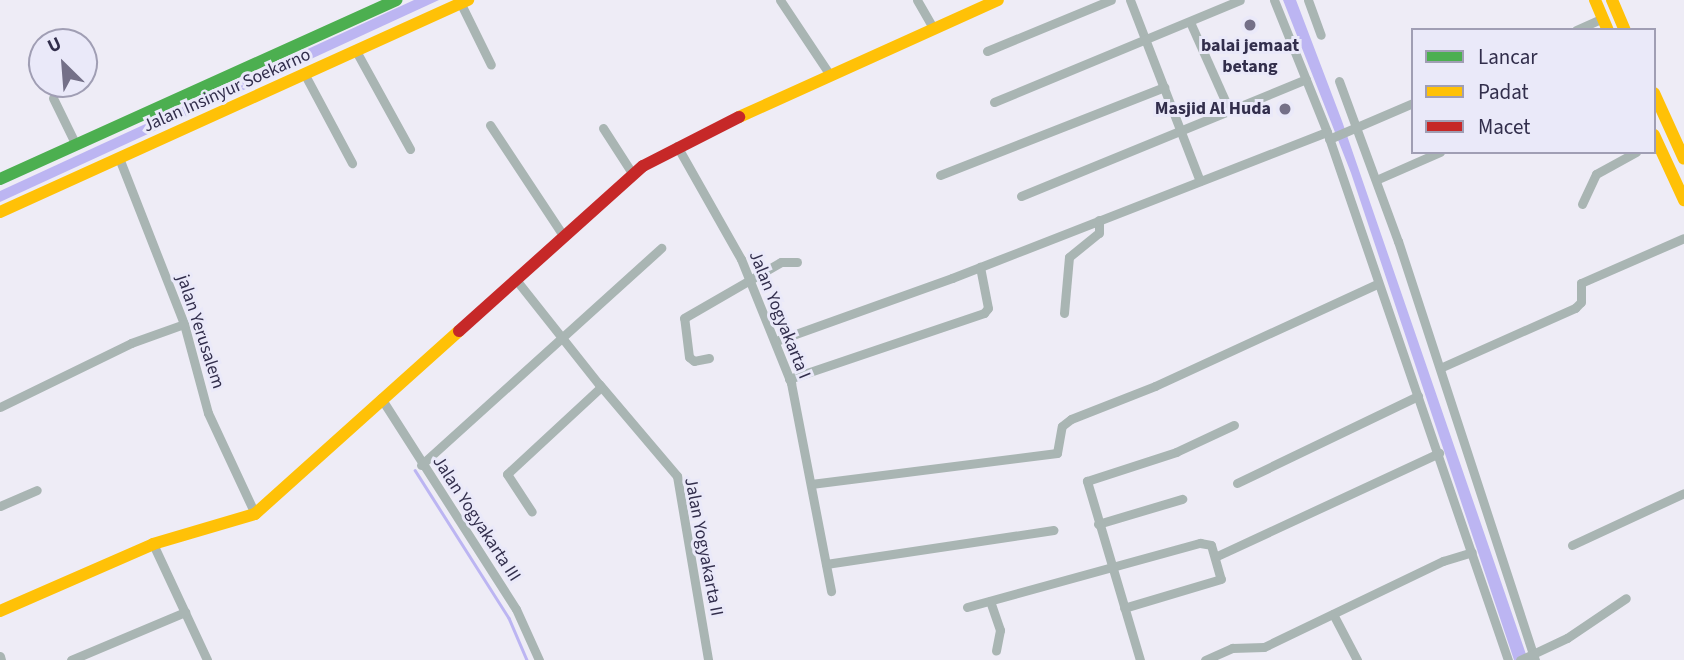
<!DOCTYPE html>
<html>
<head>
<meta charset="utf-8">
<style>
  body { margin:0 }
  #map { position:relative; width:1684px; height:660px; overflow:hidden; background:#eeecf6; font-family:"Source Sans 3",sans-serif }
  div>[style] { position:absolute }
  .water>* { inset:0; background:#bcb5f2 }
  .stream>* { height:2.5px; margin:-1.25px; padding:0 1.25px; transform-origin:1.25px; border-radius:1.25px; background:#bcb5f2 }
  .street>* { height:9px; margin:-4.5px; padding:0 4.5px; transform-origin:4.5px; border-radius:4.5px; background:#a9b5b3 }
  .fast>* { height:12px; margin:-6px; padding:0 6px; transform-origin:6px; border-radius:6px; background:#4caf50 }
  .slow>* { height:12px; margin:-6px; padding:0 6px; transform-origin:6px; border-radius:6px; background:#ffc107 }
  .jam>* { height:12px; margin:-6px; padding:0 6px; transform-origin:6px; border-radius:6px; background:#c62828 }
  .dots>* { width:19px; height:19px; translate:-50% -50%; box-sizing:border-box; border:4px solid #eae9f9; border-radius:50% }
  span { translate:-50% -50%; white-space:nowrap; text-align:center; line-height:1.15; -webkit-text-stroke:6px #eae9f9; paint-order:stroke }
  .poi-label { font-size:18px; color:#322e4c; font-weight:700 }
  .right { translate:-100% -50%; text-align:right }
  .street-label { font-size:18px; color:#322e4c }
  .legend { position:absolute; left:1411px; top:28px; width:245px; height:126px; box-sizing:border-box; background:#eae9f9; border:2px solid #a09eb4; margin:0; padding:9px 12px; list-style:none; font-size:21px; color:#322e4c }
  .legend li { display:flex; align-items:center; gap:14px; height:35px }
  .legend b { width:35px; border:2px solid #a09eb4 }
  .north { position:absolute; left:28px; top:28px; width:70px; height:70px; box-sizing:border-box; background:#eae9f9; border:2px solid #a09eb4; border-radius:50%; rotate:335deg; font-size:19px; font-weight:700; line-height:28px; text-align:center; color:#322e4c }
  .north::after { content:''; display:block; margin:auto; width:24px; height:32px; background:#747088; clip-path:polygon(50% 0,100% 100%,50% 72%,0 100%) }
</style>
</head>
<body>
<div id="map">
  <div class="water">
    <div style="clip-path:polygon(414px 0,439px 0,0 202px,0 191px)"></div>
    <div style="clip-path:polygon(1283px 0,1296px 0,1342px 121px,1528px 660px,1514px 660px,1351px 173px)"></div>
  </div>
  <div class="stream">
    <div style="left:415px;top:470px;width:175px;rotate:57.6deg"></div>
    <div style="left:509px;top:618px;width:46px;rotate:66.8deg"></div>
  </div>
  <div class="street">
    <div style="left:459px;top:0;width:72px;rotate:63.8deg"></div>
    <div style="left:780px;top:0;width:90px;rotate:56.3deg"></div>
    <div style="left:917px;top:0;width:32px;rotate:60deg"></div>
    <div style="left:1130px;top:0;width:194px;rotate:68.9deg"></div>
    <div style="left:1274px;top:0;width:142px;rotate:68.1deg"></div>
    <div style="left:1327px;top:132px;width:558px;rotate:71.08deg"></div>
    <div style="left:1308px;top:0;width:37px;rotate:70deg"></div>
    <div style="left:1190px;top:22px;width:98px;rotate:66deg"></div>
    <div style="left:1576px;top:30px;width:30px;rotate:-24deg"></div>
    <div style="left:356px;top:51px;width:112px;rotate:61.1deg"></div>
    <div style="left:987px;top:51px;width:134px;rotate:-22.4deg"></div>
    <div style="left:305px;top:75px;width:100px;rotate:61.9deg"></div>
    <div style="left:1339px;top:81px;width:171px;rotate:69.8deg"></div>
    <div style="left:1398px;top:241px;width:441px;rotate:71.9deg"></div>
    <div style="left:53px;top:98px;width:52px;rotate:63.9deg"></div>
    <div style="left:994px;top:102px;width:266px;rotate:-22.5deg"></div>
    <div style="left:490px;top:125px;width:134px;rotate:56.5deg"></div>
    <div style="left:603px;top:128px;width:54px;rotate:57.2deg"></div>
    <div style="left:1329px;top:139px;width:91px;rotate:-23.2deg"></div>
    <div style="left:677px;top:146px;width:130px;rotate:60.5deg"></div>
    <div style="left:741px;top:259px;width:134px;rotate:68deg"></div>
    <div style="left:791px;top:383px;width:212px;rotate:79.1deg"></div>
    <div style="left:119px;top:158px;width:178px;rotate:68.6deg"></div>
    <div style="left:184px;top:324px;width:92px;rotate:74.9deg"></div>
    <div style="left:208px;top:413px;width:111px;rotate:65deg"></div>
    <div style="left:940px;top:175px;width:241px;rotate:-21.4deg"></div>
    <div style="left:1376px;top:180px;width:70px;rotate:-23.6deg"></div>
    <div style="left:1021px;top:196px;width:308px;rotate:-22.3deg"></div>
    <div style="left:1582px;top:204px;width:33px;rotate:-65deg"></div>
    <div style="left:1596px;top:174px;width:46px;rotate:-28.8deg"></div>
    <div style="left:517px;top:281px;width:135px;rotate:51.6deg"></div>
    <div style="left:601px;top:387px;width:128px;rotate:137.2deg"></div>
    <div style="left:507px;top:474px;width:45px;rotate:56.7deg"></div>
    <div style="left:1064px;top:313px;width:56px;rotate:-84.9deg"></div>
    <div style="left:1069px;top:257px;width:38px;rotate:-39deg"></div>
    <div style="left:1099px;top:233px;width:13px;rotate:-90deg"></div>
    <div style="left:776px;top:341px;width:187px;rotate:-19.7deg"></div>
    <div style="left:952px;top:278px;width:402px;rotate:-21.3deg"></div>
    <div style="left:709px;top:358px;width:15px;rotate:169deg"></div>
    <div style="left:694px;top:361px;width:6px;rotate:-141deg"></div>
    <div style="left:689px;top:357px;width:39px;rotate:-97deg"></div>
    <div style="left:684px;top:318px;width:112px;rotate:-30deg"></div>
    <div style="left:781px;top:262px;width:16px"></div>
    <div style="left:1440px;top:368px;width:148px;rotate:-24deg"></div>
    <div style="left:1575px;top:308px;width:8px;rotate:-45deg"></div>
    <div style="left:1581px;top:302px;width:19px;rotate:-90deg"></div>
    <div style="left:1581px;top:283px;width:112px;rotate:-23.6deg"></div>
    <div style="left:789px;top:379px;width:206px;rotate:-18.7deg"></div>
    <div style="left:984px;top:313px;width:6px;rotate:-51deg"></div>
    <div style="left:988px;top:308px;width:42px;rotate:-101deg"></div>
    <div style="left:599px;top:384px;width:121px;rotate:49.7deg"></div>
    <div style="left:677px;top:476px;width:187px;rotate:80.4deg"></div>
    <div style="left:381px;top:398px;width:250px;rotate:57.4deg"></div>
    <div style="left:516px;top:609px;width:56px;rotate:65.7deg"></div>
    <div style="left:0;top:407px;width:146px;rotate:-26deg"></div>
    <div style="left:131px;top:343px;width:56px;rotate:-19.7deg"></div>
    <div style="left:421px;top:465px;width:324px;rotate:-42.1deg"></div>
    <div style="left:1237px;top:483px;width:201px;rotate:-25.7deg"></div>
    <div style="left:811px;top:484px;width:248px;rotate:-7.2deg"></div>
    <div style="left:1057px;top:453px;width:27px;rotate:-80deg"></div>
    <div style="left:1062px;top:426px;width:11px;rotate:-38deg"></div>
    <div style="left:1071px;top:419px;width:90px;rotate:-21.4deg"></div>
    <div style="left:1155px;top:386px;width:244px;rotate:-24.7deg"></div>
    <div style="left:0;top:506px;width:40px;rotate:-23.4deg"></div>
    <div style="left:1098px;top:524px;width:88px;rotate:-16.6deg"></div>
    <div style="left:153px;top:544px;width:128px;rotate:65deg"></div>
    <div style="left:1572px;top:545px;width:123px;rotate:-24.9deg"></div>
    <div style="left:1217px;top:556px;width:245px;rotate:-24.9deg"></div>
    <div style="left:826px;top:564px;width:230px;rotate:-8.5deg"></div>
    <div style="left:990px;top:601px;width:31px;rotate:71deg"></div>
    <div style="left:1000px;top:630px;width:21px;rotate:101deg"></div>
    <div style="left:967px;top:607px;width:242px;rotate:-15.4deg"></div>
    <div style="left:1200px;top:543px;width:11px;rotate:10deg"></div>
    <div style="left:1211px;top:545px;width:35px;rotate:74deg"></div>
    <div style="left:1221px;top:579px;width:101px;rotate:163.4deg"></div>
    <div style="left:1333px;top:614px;width:52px;rotate:62.4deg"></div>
    <div style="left:0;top:656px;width:4px;rotate:76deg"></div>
    <div style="left:71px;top:660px;width:124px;rotate:-22.8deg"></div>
    <div style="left:1140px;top:660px;width:187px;rotate:-106.5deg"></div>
    <div style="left:1087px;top:481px;width:94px;rotate:-18deg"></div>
    <div style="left:1176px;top:452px;width:64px;rotate:-25deg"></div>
    <div style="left:1205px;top:660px;width:30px;rotate:-24deg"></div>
    <div style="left:1232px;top:648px;width:32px;rotate:-2deg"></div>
    <div style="left:1264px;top:647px;width:199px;rotate:-25.7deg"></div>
    <div style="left:1443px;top:561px;width:30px;rotate:-17deg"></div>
    <div style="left:1520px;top:660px;width:52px;rotate:-25.1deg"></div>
    <div style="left:1567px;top:638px;width:71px;rotate:-34.1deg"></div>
  </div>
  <div class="fast">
    <div style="left:0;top:179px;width:435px;rotate:-24.3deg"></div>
  </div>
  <div class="slow">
    <div style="left:1595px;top:0;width:33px;rotate:67deg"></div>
    <div style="left:1612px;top:0;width:33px;rotate:67deg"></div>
    <div style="left:1654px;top:93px;width:72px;rotate:65.6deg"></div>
    <div style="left:739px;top:117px;width:284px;rotate:-24.3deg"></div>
    <div style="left:1654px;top:135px;width:72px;rotate:65.2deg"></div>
    <div style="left:0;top:212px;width:514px;rotate:-24.37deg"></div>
    <div style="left:0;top:611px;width:167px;rotate:-23.6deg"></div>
    <div style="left:153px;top:544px;width:106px;rotate:-16.4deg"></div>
    <div style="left:255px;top:514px;width:274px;rotate:-41.9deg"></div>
  </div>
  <div class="jam">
    <div style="left:459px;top:331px;width:247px;rotate:-41.9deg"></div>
    <div style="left:643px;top:166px;width:108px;rotate:-27deg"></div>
  </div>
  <div class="dots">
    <div style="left:1250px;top:25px;background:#747088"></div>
    <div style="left:1285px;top:109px;background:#747088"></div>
  </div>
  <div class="poi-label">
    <span style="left:1250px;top:57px">balai jemaat<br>betang</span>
    <span class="right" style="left:1271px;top:109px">Masjid Al Huda</span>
  </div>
  <div class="street-label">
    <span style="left:227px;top:91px;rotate:-24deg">Jalan Insinyur Soekarno</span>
    <span style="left:779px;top:315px;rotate:68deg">Jalan Yogyakarta I</span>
    <span style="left:200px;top:332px;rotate:72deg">jalan Yerusalem</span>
    <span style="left:476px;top:519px;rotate:57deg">Jalan Yogyakarta III</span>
    <span style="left:703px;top:547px;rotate:79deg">Jalan Yogyakarta II</span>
  </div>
  <ul class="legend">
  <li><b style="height:9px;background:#4caf50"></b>Lancar</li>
  <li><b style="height:9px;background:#ffc107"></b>Padat</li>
  <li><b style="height:9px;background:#c62828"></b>Macet</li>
  </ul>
  <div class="north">U</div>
</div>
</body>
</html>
